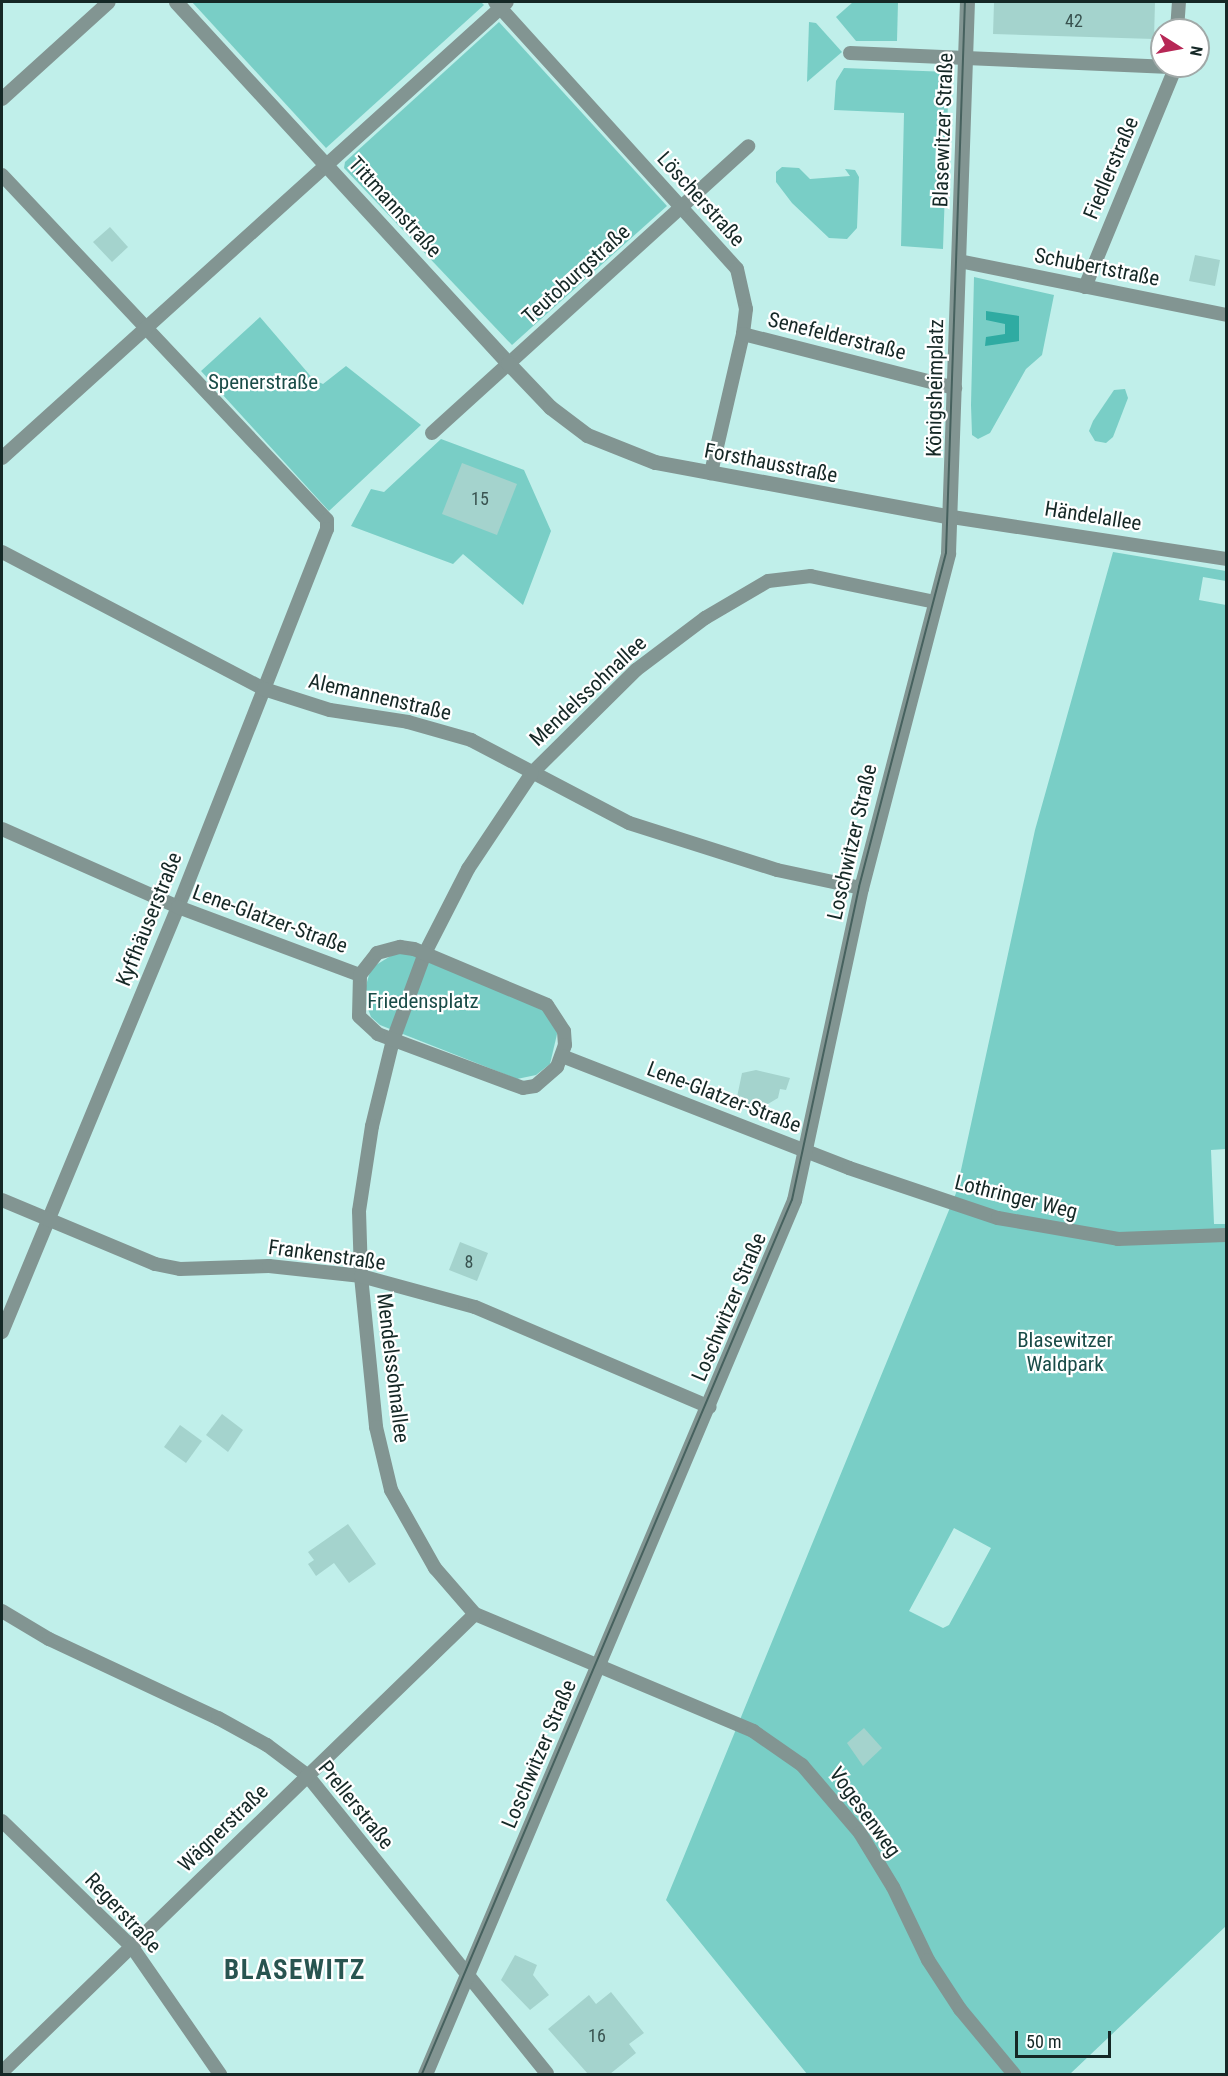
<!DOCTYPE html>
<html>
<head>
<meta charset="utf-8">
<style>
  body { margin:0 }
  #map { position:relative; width:1228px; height:2076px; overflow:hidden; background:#c0efea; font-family:"Roboto Condensed",sans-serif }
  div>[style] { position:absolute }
  .green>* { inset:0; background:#79cec6 }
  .water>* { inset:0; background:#2faba2 }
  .building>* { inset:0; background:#a4d3cd }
  .minor>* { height:14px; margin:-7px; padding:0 7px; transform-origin:7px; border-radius:7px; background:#829592 }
  .tertiary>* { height:15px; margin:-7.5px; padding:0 7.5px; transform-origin:7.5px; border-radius:7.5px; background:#829592 }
  .tram>* { height:1.5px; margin:-0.75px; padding:0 0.75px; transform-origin:0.75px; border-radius:0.75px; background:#46615e }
  span { translate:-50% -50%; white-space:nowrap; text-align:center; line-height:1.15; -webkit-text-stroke:4.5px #fff; paint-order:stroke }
  .number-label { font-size:18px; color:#395350 }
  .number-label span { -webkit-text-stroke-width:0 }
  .street-label { font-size:21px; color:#152826 }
  .park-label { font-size:21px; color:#194c48 }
  .district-label { font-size:27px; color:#285450; font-weight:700; letter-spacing:1.5px }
  .frame { position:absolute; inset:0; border:3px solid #152826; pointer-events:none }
  .north { position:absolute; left:1150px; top:18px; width:60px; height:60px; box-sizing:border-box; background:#fff; border:2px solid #a1a9a8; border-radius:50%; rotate:101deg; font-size:16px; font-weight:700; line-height:24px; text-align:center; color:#152826 }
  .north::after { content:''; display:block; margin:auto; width:21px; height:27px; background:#b72856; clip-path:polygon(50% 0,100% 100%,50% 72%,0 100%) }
  .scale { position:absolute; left:1015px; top:2031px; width:96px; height:27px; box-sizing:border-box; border:3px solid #152826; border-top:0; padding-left:8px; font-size:18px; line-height:21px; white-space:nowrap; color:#152826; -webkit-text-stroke:4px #fff; paint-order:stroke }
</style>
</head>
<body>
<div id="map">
  <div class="green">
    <div style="clip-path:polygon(192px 2px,481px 2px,484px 5px,326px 148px)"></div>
    <div style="clip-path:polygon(853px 2px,898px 2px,897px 41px,856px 41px,836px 17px)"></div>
    <div style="clip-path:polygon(499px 22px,667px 206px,512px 345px,344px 168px,345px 162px)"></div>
    <div style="clip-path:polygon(809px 22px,816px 23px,842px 52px,807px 82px)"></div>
    <div style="clip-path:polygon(844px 68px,949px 72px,943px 249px,901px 246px,904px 113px,834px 110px,836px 81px)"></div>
    <div style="clip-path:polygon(782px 167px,799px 168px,810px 179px,850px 176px,845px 169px,855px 170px,859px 177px,857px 228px,847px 239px,829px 238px,792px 203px,776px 182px,776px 172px)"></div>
    <div style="clip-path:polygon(974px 277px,1054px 295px,1042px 355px,1026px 369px,990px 433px,978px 439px,972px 435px,971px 405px)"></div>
    <div style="clip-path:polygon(260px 317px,314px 380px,323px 384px,346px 366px,421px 425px,329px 511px,201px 371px)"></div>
    <div style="clip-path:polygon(1125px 389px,1128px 398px,1113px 437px,1106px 443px,1095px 441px,1089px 431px,1093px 421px,1114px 390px)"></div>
    <div style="clip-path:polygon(441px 439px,524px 470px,551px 531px,523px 605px,463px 554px,453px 564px,351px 526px,371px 489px,384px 492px)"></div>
    <div style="clip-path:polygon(evenodd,1113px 552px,1226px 571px,1226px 581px,1203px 577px,1199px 600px,1226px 605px,1226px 1149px,1211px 1150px,1214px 1224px,1226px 1224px,1226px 1926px,1070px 2074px,807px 2074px,666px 1900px,956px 1193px,1035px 830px,1113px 552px,954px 1528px,991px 1548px,949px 1625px,943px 1628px,909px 1611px,954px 1528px)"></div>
    <div style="clip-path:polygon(394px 954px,409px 954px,543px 1009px,558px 1030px,550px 1064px,536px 1075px,517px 1079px,380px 1025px,371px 1017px,363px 996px,371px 968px)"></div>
  </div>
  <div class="water">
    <div style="clip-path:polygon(986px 311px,1019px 316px,1019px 341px,985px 346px,986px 337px,1005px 334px,1005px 324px,986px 320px)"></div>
  </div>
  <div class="building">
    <div style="clip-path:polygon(994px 2px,1155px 2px,1154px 39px,993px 34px)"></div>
    <div style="clip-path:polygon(110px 227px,128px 247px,112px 262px,93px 242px)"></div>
    <div style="clip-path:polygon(1195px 255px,1220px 260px,1215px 286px,1189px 281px)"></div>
    <div style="clip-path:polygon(462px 463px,517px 484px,497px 535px,442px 514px)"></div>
    <div style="clip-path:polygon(756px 1070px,790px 1078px,786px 1090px,780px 1089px,778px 1098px,761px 1108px,736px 1102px,742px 1073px)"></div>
    <div style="clip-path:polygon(460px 1242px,488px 1253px,477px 1281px,449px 1270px)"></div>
    <div style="clip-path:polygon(222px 1414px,243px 1430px,228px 1452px,206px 1435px)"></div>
    <div style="clip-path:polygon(180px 1425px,202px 1441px,186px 1463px,164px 1447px)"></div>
    <div style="clip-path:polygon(348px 1524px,376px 1564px,349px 1583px,334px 1563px,316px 1576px,308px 1564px,314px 1560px,308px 1552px)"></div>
    <div style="clip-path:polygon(864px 1728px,882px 1748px,863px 1766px,847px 1743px)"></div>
    <div style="clip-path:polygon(515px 1955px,537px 1965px,533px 1975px,549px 1995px,530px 2010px,501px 1980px)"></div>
    <div style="clip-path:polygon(611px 1992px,644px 2033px,629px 2044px,636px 2053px,610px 2074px,588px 2074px,548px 2029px,589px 1995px,596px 2004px)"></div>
  </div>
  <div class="minor">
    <div style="left:495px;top:2px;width:360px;rotate:47.8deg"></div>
    <div style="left:737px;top:269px;width:41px;rotate:77.3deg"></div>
    <div style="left:746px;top:309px;width:25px;rotate:97deg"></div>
    <div style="left:743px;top:334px;width:143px;rotate:103deg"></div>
    <div style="left:1177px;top:30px;width:28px;rotate:-86deg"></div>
    <div style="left:850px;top:53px;width:326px;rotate:2.5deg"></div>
    <div style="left:2px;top:99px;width:144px;rotate:-42.2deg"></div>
    <div style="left:2px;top:175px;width:474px;rotate:46.7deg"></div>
    <div style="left:327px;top:520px;width:9px;rotate:90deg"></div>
    <div style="left:327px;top:529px;width:406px;rotate:111.5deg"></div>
    <div style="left:178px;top:907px;width:460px;rotate:112.5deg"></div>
    <div style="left:959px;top:261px;width:272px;rotate:11.4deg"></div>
    <div style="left:1085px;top:287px;width:239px;rotate:-67.6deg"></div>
    <div style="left:743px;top:334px;width:219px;rotate:14.3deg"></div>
    <div style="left:432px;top:433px;width:427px;rotate:-42.2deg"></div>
    <div style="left:2px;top:458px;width:680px;rotate:-42.08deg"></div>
    <div style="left:952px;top:517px;width:277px;rotate:8.7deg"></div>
    <div style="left:2px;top:552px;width:296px;rotate:27.6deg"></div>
    <div style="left:264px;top:689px;width:69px;rotate:17.7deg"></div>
    <div style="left:330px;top:710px;width:79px;rotate:8.7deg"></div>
    <div style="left:408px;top:722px;width:66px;rotate:15.9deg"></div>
    <div style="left:471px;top:740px;width:178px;rotate:27.7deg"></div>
    <div style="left:629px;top:823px;width:155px;rotate:17.6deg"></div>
    <div style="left:777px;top:870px;width:86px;rotate:12.1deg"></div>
    <div style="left:935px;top:602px;width:127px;rotate:-168.2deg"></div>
    <div style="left:811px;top:576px;width:43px;rotate:173.4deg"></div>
    <div style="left:768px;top:581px;width:73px;rotate:149.6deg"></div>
    <div style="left:705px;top:618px;width:86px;rotate:143deg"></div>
    <div style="left:636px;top:670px;width:146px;rotate:135.3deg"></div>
    <div style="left:532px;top:773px;width:115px;rotate:123.7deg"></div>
    <div style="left:468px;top:869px;width:94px;rotate:117.1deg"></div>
    <div style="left:425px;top:953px;width:93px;rotate:110.2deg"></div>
    <div style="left:393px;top:1040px;width:89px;rotate:103.7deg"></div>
    <div style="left:372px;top:1126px;width:86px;rotate:98.7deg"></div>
    <div style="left:359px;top:1211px;width:65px;rotate:88.2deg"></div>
    <div style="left:361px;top:1276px;width:152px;rotate:84.3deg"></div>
    <div style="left:376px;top:1427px;width:65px;rotate:76.6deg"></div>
    <div style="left:391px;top:1490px;width:90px;rotate:60.6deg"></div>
    <div style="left:435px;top:1568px;width:61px;rotate:49deg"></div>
    <div style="left:475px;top:1614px;width:302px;rotate:22.8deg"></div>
    <div style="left:753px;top:1731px;width:60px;rotate:34.8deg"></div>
    <div style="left:802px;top:1765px;width:89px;rotate:49.5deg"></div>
    <div style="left:860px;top:1833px;width:63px;rotate:58.6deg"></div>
    <div style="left:893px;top:1887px;width:81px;rotate:64.4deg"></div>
    <div style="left:928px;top:1960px;width:59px;rotate:56.9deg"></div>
    <div style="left:960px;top:2009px;width:85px;rotate:50.3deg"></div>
    <div style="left:2px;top:829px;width:193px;rotate:23.9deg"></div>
    <div style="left:178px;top:907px;width:194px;rotate:20.5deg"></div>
    <div style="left:400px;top:947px;width:14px;rotate:8deg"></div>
    <div style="left:414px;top:949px;width:144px;rotate:22.8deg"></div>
    <div style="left:547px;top:1005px;width:31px;rotate:57deg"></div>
    <div style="left:564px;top:1031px;width:14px;rotate:86deg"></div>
    <div style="left:565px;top:1045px;width:23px;rotate:110deg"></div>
    <div style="left:557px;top:1067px;width:29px;rotate:139deg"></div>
    <div style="left:535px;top:1086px;width:12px;rotate:171deg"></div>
    <div style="left:523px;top:1088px;width:155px;rotate:-159.6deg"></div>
    <div style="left:378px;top:1034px;width:26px;rotate:-137deg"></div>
    <div style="left:359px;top:1016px;width:41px;rotate:-88.6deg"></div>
    <div style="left:360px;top:975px;width:28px;rotate:-52deg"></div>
    <div style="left:377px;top:953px;width:24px;rotate:-15deg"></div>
    <div style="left:562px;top:1056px;width:308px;rotate:21.3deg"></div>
    <div style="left:849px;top:1168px;width:157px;rotate:18.6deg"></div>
    <div style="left:998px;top:1218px;width:122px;rotate:9.9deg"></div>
    <div style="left:1118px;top:1239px;width:108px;rotate:-2.1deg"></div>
    <div style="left:2px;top:1200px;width:166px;rotate:22.7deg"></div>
    <div style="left:155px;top:1264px;width:25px;rotate:11deg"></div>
    <div style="left:180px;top:1269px;width:89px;rotate:-1.9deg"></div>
    <div style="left:269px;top:1266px;width:93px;rotate:6.2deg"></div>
    <div style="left:361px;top:1276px;width:118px;rotate:15.2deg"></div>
    <div style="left:475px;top:1307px;width:255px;rotate:23.1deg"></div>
    <div style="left:2px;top:1611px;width:55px;rotate:30.8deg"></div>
    <div style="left:49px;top:1639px;width:187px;rotate:25.1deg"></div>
    <div style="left:218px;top:1718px;width:56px;rotate:28.9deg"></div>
    <div style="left:267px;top:1745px;width:50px;rotate:36.9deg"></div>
    <div style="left:307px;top:1775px;width:383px;rotate:51.2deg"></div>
    <div style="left:2px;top:1821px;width:181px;rotate:44.1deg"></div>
    <div style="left:132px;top:1947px;width:155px;rotate:55.3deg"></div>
    <div style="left:2px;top:2072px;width:658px;rotate:-44.08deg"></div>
  </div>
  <div class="tertiary">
    <div style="left:176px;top:2px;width:490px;rotate:47.4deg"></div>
    <div style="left:508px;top:363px;width:61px;rotate:46.3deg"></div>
    <div style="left:550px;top:407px;width:46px;rotate:37.1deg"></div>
    <div style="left:587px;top:435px;width:73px;rotate:21.7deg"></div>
    <div style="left:655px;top:462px;width:302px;rotate:10.5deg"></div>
    <div style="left:425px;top:2074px;width:949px;rotate:-67.11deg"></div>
    <div style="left:794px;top:1200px;width:319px;rotate:-77.9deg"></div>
    <div style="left:861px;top:888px;width:346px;rotate:-75.4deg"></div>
    <div style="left:948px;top:553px;width:551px;rotate:-88.03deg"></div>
  </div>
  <div class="tram">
    <div style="left:422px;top:2074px;width:949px;rotate:-67.06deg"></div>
    <div style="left:792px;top:1200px;width:320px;rotate:-77.9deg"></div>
    <div style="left:859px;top:887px;width:345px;rotate:-75.4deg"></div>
    <div style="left:946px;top:553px;width:551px;rotate:-88.03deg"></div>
  </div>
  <div class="number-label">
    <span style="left:1074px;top:21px">42</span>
    <span style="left:480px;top:499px">15</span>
    <span style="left:469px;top:1262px">8</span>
    <span style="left:597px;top:2036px">16</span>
  </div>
  <div class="street-label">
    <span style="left:943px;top:130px;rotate:-88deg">Blasewitzer Straße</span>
    <span style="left:1111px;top:168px;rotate:-67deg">Fiedlerstraße</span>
    <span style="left:701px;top:199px;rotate:48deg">Löscherstraße</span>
    <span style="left:395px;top:207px;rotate:48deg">Tittmannstraße</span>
    <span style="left:1097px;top:267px;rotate:11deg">Schubertstraße</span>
    <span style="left:576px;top:274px;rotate:-42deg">Teutoburgstraße</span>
    <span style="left:837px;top:336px;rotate:14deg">Senefelderstraße</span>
    <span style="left:935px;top:388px;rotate:-89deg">Königsheimplatz</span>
    <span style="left:771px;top:463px;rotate:11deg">Forsthausstraße</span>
    <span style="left:1093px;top:516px;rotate:9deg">Händelallee</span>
    <span style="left:588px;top:691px;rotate:-43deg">Mendelssohnallee</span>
    <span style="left:380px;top:697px;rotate:13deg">Alemannenstraße</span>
    <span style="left:852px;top:842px;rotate:-77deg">Loschwitzer Straße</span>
    <span style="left:149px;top:919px;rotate:-68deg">Kyffhäuserstraße</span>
    <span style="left:270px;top:919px;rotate:20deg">Lene-Glatzer-Straße</span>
    <span style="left:724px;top:1097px;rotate:21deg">Lene-Glatzer-Straße</span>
    <span style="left:1016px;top:1197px;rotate:14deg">Lothringer Weg</span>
    <span style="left:327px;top:1255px;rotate:8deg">Frankenstraße</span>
    <span style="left:729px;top:1307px;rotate:-67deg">Loschwitzer Straße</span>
    <span style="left:393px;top:1368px;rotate:83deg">Mendelssohnallee</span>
    <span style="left:539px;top:1754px;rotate:-67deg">Loschwitzer Straße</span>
    <span style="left:356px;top:1805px;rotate:51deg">Prellerstraße</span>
    <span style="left:865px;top:1812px;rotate:54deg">Vogesenweg</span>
    <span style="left:223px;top:1828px;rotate:-44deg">Wägnerstraße</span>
    <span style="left:123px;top:1913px;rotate:47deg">Regerstraße</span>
  </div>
  <div class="park-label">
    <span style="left:263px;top:382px">Spenerstraße</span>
    <span style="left:423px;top:1001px">Friedensplatz</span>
    <span style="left:1065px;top:1352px">Blasewitzer<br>Waldpark</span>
  </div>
  <div class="district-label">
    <span style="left:295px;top:1971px">BLASEWITZ</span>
  </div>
  <div class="frame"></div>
  <div class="north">N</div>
  <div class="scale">50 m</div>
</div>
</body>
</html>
